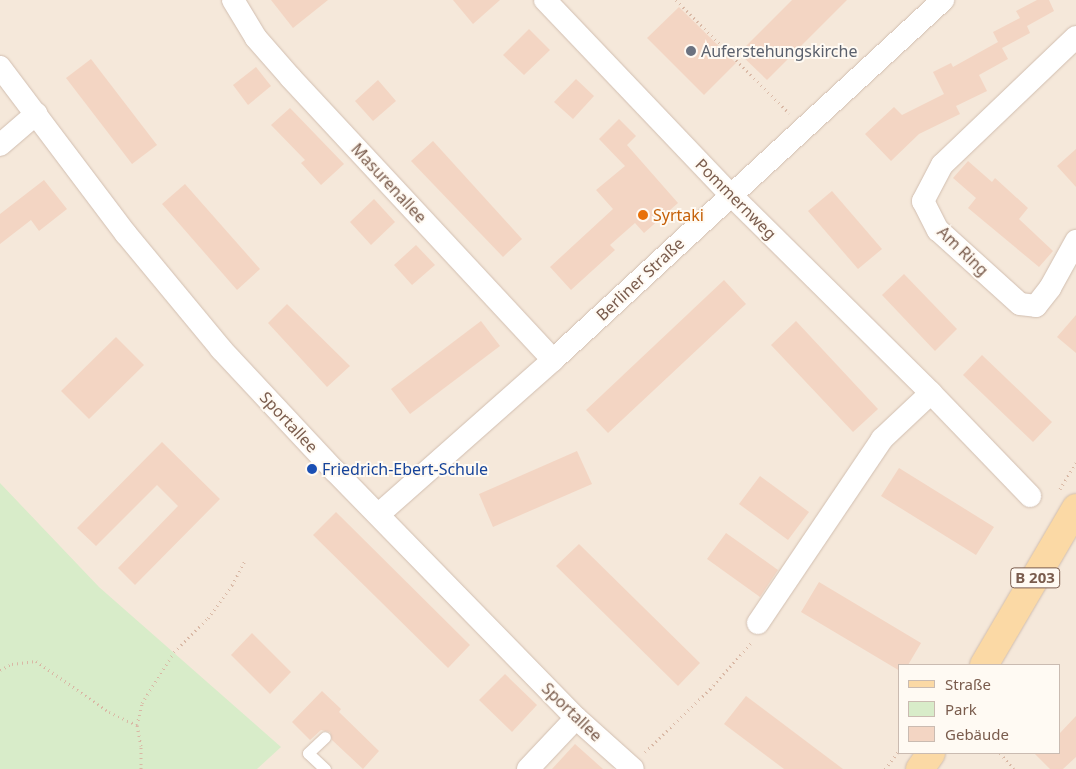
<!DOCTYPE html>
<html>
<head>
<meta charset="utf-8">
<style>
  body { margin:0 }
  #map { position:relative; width:1076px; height:769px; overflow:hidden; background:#fdf6ec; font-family:"Noto Sans",sans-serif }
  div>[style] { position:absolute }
  .residential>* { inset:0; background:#f5e8da }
  .green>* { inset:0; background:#d8ecc9 }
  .building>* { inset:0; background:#f3d5c3 }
  .path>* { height:3px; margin-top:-1.5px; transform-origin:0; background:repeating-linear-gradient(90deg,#d9b8a5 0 1px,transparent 0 5px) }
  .roads { filter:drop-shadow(0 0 1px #d1beb0) drop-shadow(0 0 1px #d1beb0) }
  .service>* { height:11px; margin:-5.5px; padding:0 5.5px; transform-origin:5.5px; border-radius:5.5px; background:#fff }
  .minor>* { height:22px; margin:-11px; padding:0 11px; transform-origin:11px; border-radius:11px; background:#fff }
  .primary>* { height:28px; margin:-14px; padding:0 14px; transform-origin:14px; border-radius:14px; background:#fbd9a5 }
  .dots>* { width:14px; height:14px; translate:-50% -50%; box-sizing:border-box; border:2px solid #fffaf3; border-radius:50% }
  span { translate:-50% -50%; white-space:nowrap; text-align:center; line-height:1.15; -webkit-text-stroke:4px #fffaf3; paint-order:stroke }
  .shield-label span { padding:1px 4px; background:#fffaf3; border:1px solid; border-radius:4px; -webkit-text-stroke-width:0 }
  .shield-label { font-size:15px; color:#7a5c4d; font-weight:700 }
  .worship-label { font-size:16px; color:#5b616d }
  .left { translate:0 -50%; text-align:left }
  .street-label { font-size:16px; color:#7a5c4d }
  .food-label { font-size:16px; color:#c56008 }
  .transit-label { font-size:16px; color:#164399 }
  .legend { position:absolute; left:898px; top:664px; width:162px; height:90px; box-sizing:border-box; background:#fffaf3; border:1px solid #cabbb1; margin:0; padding:6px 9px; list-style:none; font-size:15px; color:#7a5c4d }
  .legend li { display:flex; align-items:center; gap:10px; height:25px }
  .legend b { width:25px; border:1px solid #cabbb1 }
</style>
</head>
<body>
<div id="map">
  <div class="residential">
    <div style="clip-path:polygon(evenodd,0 0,1076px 0,1076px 769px,619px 769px,616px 766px,613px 769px,0 769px,0 0,900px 665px,1060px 665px,1060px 753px,900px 753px,900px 665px)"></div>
  </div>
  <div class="green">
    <div style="clip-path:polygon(0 483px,99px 587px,281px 747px,257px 769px,0 769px)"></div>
  </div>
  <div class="building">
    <div style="clip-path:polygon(271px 0,328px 0,293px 28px)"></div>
    <div style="clip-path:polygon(453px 0,500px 0,473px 24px)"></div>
    <div style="clip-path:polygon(792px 0,847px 0,767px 80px,739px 53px)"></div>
    <div style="clip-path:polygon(1037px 0,1049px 0,1054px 11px,1027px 26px,1030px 33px,1002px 48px,1008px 59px,979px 75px,987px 91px,956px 106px,960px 114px,919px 134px,891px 161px,865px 134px,894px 107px,902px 115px,944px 94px,933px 72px,951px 63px,953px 67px,998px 42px,993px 32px,1020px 18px,1016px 11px)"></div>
    <div style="clip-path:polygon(679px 7px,736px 63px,704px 95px,647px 38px)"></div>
    <div style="clip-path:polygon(529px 29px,550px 50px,524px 75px,503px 55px)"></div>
    <div style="clip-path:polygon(91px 59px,157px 145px,132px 164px,66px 78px)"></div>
    <div style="clip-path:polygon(256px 67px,271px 86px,248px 105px,233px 85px)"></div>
    <div style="clip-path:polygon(576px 79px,594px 96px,573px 119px,554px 102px)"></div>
    <div style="clip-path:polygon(378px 80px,396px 101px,373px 121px,355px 101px)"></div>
    <div style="clip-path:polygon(290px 108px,344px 164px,321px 185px,301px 163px,305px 160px,271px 125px)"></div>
    <div style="clip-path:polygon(619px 119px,636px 136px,627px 145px,678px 203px,644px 233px,635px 223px,610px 245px,615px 250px,571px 290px,550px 267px,613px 209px,596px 190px,625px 166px,599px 139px)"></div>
    <div style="clip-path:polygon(433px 141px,522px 239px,503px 257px,411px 161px)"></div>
    <div style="clip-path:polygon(1076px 149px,1076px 187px,1057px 166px)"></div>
    <div style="clip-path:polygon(968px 161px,992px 182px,995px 178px,1028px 208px,1019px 219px,1053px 251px,1039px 267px,968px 208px,976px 198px,953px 178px)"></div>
    <div style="clip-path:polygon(44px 180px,67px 209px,39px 231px,31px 220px,0 244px,0 214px)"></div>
    <div style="clip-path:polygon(185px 184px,260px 269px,237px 290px,162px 204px)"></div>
    <div style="clip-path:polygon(832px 191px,882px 249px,858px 269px,808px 211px)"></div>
    <div style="clip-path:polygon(374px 199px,395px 222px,371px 245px,350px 222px)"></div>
    <div style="clip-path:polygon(416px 245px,435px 265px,412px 285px,394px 265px)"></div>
    <div style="clip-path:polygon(904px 274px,957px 329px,935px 351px,882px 295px)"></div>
    <div style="clip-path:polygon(724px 280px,746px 304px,608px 433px,586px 410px)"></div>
    <div style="clip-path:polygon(287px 304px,350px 366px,327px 387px,268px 323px)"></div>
    <div style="clip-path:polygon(1076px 315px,1076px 353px,1057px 337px)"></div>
    <div style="clip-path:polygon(481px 321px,500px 346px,410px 414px,391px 389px)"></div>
    <div style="clip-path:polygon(796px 321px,878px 409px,853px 432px,771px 345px)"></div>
    <div style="clip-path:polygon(116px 337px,144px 365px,89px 419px,61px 391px)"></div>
    <div style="clip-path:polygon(982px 355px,1052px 422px,1033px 442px,963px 375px)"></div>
    <div style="clip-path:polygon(162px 442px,220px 499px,135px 585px,118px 568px,178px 506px,157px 485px,96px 546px,77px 528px)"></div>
    <div style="clip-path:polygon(577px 451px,592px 484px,493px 527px,479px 494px)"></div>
    <div style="clip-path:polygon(899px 468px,994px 527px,976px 555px,881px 496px)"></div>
    <div style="clip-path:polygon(760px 476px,809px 512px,788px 540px,739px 504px)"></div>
    <div style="clip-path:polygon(336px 512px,470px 645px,448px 668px,313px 535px)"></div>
    <div style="clip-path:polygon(726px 533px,778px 570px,760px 597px,707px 559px)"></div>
    <div style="clip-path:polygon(579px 544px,700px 663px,678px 686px,556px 566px)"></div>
    <div style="clip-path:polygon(819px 582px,921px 643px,908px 665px,900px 665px,900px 671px,801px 612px)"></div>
    <div style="clip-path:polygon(252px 633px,291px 672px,270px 694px,231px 655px)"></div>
    <div style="clip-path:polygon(505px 674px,537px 705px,512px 732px,479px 700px)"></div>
    <div style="clip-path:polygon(322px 691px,341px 709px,339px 712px,379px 751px,363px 769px,332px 740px,330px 732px,321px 730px,310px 740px,292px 722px)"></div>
    <div style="clip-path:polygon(746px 696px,843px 769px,784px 769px,724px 724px)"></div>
    <div style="clip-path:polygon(1076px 716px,1076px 757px,1063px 769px,1050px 769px,1034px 753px,1060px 753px,1060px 733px)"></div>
    <div style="clip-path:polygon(575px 744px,603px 769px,552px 769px)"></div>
  </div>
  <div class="path">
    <div style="left:676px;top:0;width:160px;rotate:45deg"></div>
    <div style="left:1060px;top:489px;width:31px;rotate:-59deg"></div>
    <div style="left:0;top:670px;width:13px;rotate:-27deg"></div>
    <div style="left:12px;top:664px;width:24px;rotate:-7deg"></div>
    <div style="left:36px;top:661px;width:89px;rotate:34.9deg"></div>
    <div style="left:109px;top:712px;width:31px;rotate:25deg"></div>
    <div style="left:645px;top:752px;width:91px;rotate:-44.1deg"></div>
    <div style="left:710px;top:689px;width:63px;rotate:-48.2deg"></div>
    <div style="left:1000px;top:753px;width:21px;rotate:49deg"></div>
    <div style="left:141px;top:769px;width:23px;rotate:-90deg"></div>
    <div style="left:141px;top:746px;width:21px;rotate:-101deg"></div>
    <div style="left:137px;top:725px;width:23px;rotate:-77deg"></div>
    <div style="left:142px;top:703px;width:60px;rotate:-57.9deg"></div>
    <div style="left:174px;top:652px;width:48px;rotate:-45deg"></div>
    <div style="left:208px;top:618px;width:41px;rotate:-54deg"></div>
    <div style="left:232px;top:585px;width:27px;rotate:-62deg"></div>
    <div style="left:885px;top:769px;width:25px;rotate:-53deg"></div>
  </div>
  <div class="roads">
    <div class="service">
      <div style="left:325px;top:769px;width:23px;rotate:-137deg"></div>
      <div style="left:308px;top:753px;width:23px;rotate:-43deg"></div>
    </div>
    <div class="minor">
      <div style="left:233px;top:0;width:44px;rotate:58.8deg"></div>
      <div style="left:256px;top:38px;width:53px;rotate:48.8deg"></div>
      <div style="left:291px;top:78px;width:385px;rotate:47.1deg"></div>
      <div style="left:545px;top:0;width:269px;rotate:46.4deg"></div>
      <div style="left:731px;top:195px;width:281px;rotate:44.7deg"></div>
      <div style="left:931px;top:393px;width:143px;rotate:46.1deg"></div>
      <div style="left:1076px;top:37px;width:185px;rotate:136.3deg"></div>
      <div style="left:942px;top:165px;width:41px;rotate:117.8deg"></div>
      <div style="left:923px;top:201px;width:33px;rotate:63deg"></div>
      <div style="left:938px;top:230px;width:110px;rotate:42.1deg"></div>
      <div style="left:1020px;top:304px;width:16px;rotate:7deg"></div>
      <div style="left:1036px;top:306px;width:23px;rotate:-52deg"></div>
      <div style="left:1050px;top:288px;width:54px;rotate:-61deg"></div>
      <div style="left:0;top:67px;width:209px;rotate:53deg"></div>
      <div style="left:126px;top:234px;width:149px;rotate:50.4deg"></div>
      <div style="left:221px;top:349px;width:166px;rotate:47deg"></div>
      <div style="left:334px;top:470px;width:347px;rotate:45.7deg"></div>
      <div style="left:576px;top:718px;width:76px;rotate:41.8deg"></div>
      <div style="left:0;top:145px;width:48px;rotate:-40.7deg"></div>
      <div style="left:379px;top:514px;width:232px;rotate:-41.5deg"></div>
      <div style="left:553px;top:360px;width:531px;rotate:-42.71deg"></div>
      <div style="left:758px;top:623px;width:222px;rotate:-56deg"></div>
      <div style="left:882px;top:439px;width:67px;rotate:-43.2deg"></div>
      <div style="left:528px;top:769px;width:70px;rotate:-46.7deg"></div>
    </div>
    <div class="primary">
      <div style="left:984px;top:665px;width:182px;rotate:-59.6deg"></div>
      <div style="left:920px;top:769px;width:19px;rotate:-55deg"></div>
    </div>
  </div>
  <div class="dots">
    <div style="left:691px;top:51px;background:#6b7280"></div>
    <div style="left:643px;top:215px;background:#e8710a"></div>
    <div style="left:312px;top:469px;background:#1a4fb4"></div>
  </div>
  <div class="shield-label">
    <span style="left:1035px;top:578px">B 203</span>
  </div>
  <div class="worship-label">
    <span class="left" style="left:701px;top:51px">Auferstehungskirche</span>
  </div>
  <div class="street-label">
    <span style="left:389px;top:183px;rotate:47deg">Masurenallee</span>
    <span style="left:736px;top:199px;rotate:45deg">Pommernweg</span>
    <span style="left:963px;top:251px;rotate:44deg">Am Ring</span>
    <span style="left:640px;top:279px;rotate:-43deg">Berliner Straße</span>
    <span style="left:289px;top:422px;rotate:47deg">Sportallee</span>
    <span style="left:572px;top:712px;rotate:44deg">Sportallee</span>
  </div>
  <div class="food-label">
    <span class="left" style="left:653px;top:215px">Syrtaki</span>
  </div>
  <div class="transit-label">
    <span class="left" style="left:322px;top:469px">Friedrich-Ebert-Schule</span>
  </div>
  <ul class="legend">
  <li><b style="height:6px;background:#fbd9a5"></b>Straße</li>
  <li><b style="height:14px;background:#d8ecc9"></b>Park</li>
  <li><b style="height:14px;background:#f3d5c3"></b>Gebäude</li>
  </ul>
</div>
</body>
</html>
